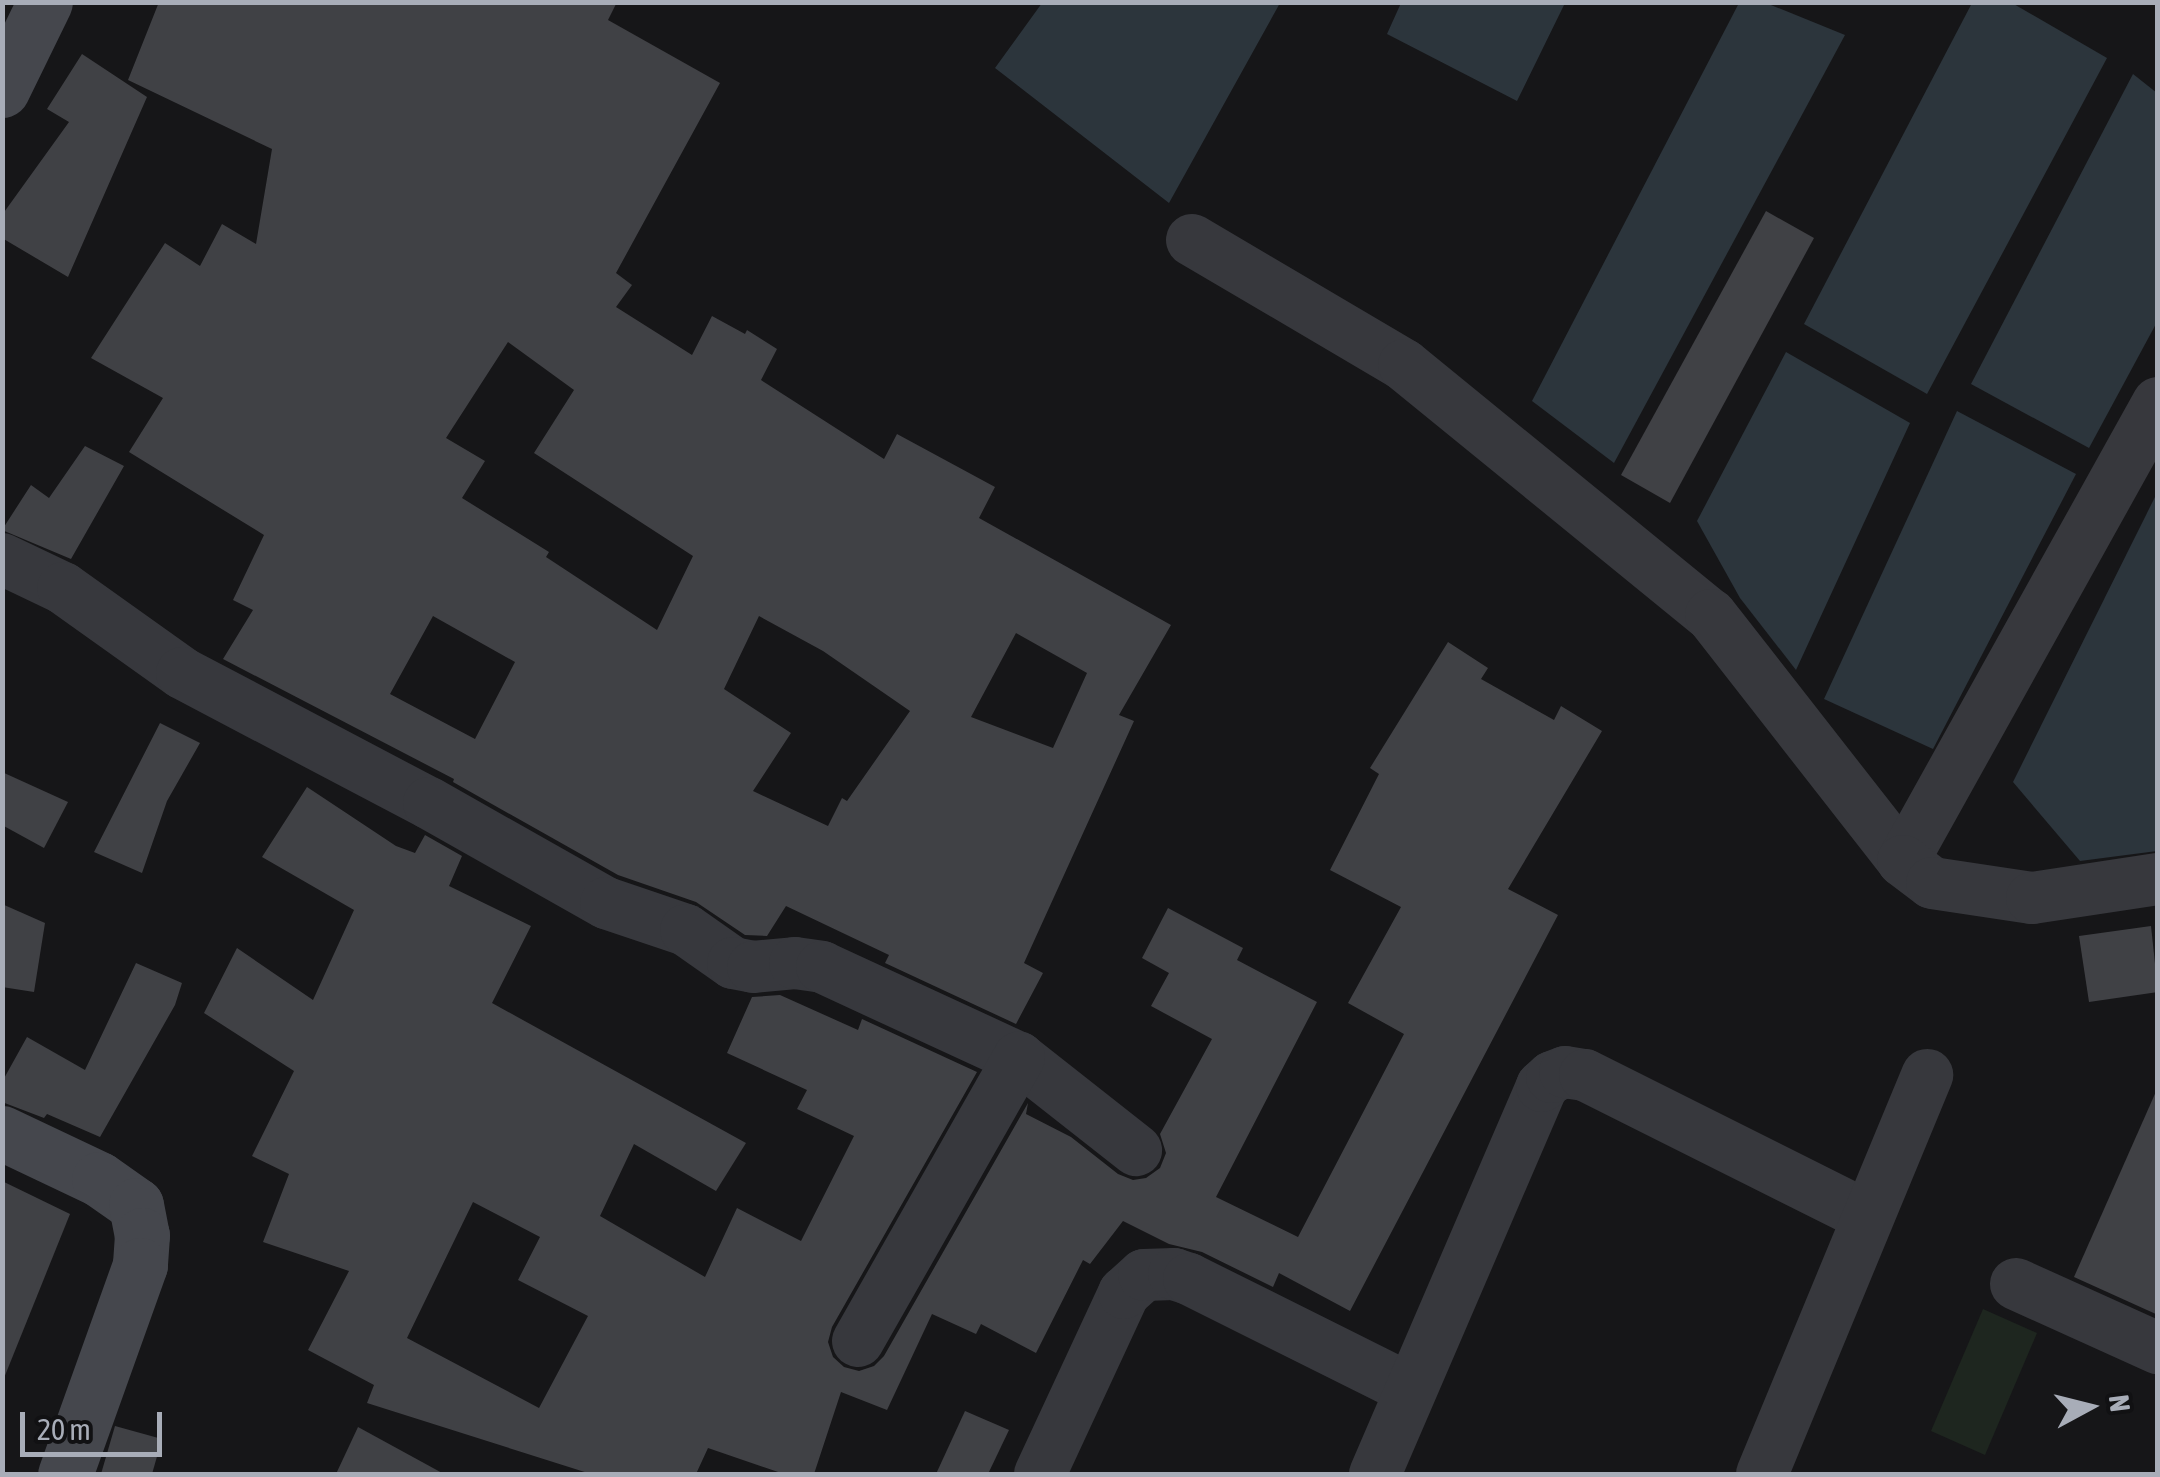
<!DOCTYPE html>
<html>
<head>
<meta charset="utf-8">
<style>
  body { margin:0 }
  #map { position:relative; width:2160px; height:1477px; overflow:hidden; background:#161618; font-family:"Asap Condensed",sans-serif }
  div>[style] { position:absolute }
  .green>* { inset:0; background:#1e261f }
  .water>* { inset:0; background:#2c353c }
  .building>* { inset:0; background:#404145 }
  .street>* { height:52px; margin:-26px; padding:0 26px; transform-origin:26px; border-radius:26px; background:#37383d }
  .secondary>* { height:55px; margin:-27.5px; padding:0 27.5px; transform-origin:27.5px; border-radius:27.5px; background:#45474d }
  span { translate:-50% -50%; white-space:nowrap; text-align:center; line-height:1.15; -webkit-text-stroke:8px #111113; paint-order:stroke }
  .frame { position:absolute; inset:0; border:5px solid #a8adb8; pointer-events:none }
  .north { position:absolute; left:2040px; top:1357px; width:100px; height:100px; -webkit-text-stroke:8px #111113; paint-order:stroke; rotate:83deg; font-size:28px; font-weight:700; line-height:40px; text-align:center; color:#a8adb8 }
  .north::after { content:''; display:block; margin:auto; width:35px; height:45px; background:#a8adb8; clip-path:polygon(50% 0,100% 100%,50% 72%,0 100%) }
  .scale { position:absolute; left:20px; top:1412px; width:142px; height:45px; box-sizing:border-box; border:5px solid #a8adb8; border-top:0; padding-left:12px; font-size:30px; line-height:35px; white-space:nowrap; color:#a8adb8; -webkit-text-stroke:8px #111113; paint-order:stroke }
</style>
</head>
<body>
<div id="map">
  <div class="green">
    <div style="clip-path:polygon(1983px 1309px,2037px 1333px,1985px 1455px,1931px 1431px)"></div>
  </div>
  <div class="water">
    <div style="clip-path:polygon(1042px 3px,1042px 2px,1280px 3px,1169px 203px,995px 68px)"></div>
    <div style="clip-path:polygon(1401px 3px,1401px 2px,1565px 3px,1517px 101px,1387px 34px)"></div>
    <div style="clip-path:polygon(1739px 3px,1766px 3px,1845px 35px,1614px 463px,1532px 401px)"></div>
    <div style="clip-path:polygon(1972px 3px,2012px 3px,2107px 58px,1927px 394px,1804px 324px)"></div>
    <div style="clip-path:polygon(2133px 74px,2157px 93px,2157px 322px,2089px 448px,1971px 384px)"></div>
    <div style="clip-path:polygon(1786px 352px,1910px 423px,1796px 670px,1740px 598px,1697px 521px)"></div>
    <div style="clip-path:polygon(1957px 411px,2076px 474px,1933px 749px,1824px 699px)"></div>
    <div style="clip-path:polygon(2157px 493px,2157px 851px,2080px 861px,2013px 782px)"></div>
  </div>
  <div class="building">
    <div style="clip-path:polygon(evenodd,159px 2px,617px 2px,608px 20px,720px 83px,616px 273px,632px 285px,616px 307px,692px 355px,712px 316px,745px 334px,747px 330px,777px 349px,761px 380px,884px 459px,897px 434px,995px 487px,979px 518px,1171px 625px,1119px 715px,1134px 721px,1024px 963px,1043px 973px,1016px 1024px,885px 963px,889px 955px,786px 906px,767px 936px,745px 935px,696px 902px,618px 875px,453px 782px,454px 779px,223px 659px,253px 610px,233px 600px,264px 535px,129px 452px,163px 398px,91px 358px,165px 243px,200px 266px,222px 224px,256px 244px,272px 149px,128px 80px,159px 2px,508px 342px,574px 390px,534px 453px,693px 556px,657px 630px,546px 557px,549px 552px,462px 498px,485px 461px,446px 438px,508px 342px,159px 2px,433px 616px,515px 662px,475px 739px,390px 694px,433px 616px,159px 2px,759px 616px,823px 651px,910px 711px,847px 801px,842px 798px,828px 826px,753px 791px,791px 733px,724px 689px,759px 616px,159px 2px,1016px 633px,1087px 673px,1053px 748px,971px 717px,1016px 633px)"></div>
    <div style="clip-path:polygon(82px 54px,147px 97px,68px 277px,2px 238px,2px 215px,69px 122px,47px 109px)"></div>
    <div style="clip-path:polygon(1766px 211px,1814px 238px,1670px 503px,1621px 475px)"></div>
    <div style="clip-path:polygon(85px 446px,124px 466px,71px 559px,2px 530px,31px 485px,49px 498px)"></div>
    <div style="clip-path:polygon(evenodd,1448px 642px,1488px 668px,1481px 679px,1554px 720px,1561px 706px,1602px 731px,1508px 889px,1558px 915px,1350px 1311px,1279px 1273px,1273px 1287px,1202px 1252px,1169px 1244px,1123px 1221px,1090px 1264px,1083px 1260px,1036px 1353px,981px 1324px,976px 1334px,932px 1314px,887px 1410px,841px 1392px,814px 1474px,784px 1474px,708px 1448px,696px 1474px,591px 1474px,367px 1403px,374px 1385px,308px 1350px,349px 1271px,263px 1242px,289px 1174px,252px 1156px,294px 1071px,204px 1013px,237px 948px,313px 1000px,354px 910px,262px 857px,307px 787px,396px 846px,415px 853px,425px 835px,462px 856px,449px 886px,531px 926px,492px 1003px,746px 1143px,716px 1191px,634px 1144px,600px 1216px,705px 1277px,737px 1208px,801px 1241px,854px 1136px,797px 1109px,807px 1090px,727px 1053px,752px 997px,780px 995px,858px 1030px,862px 1019px,977px 1072px,832px 1327px,828px 1342px,833px 1357px,844px 1367px,859px 1371px,874px 1366px,884px 1356px,1028px 1103px,1026px 1114px,1071px 1137px,1118px 1174px,1133px 1180px,1146px 1178px,1160px 1168px,1166px 1153px,1160px 1134px,1212px 1039px,1151px 1006px,1169px 973px,1142px 958px,1168px 908px,1243px 948px,1237px 960px,1317px 1002px,1216px 1197px,1298px 1237px,1404px 1034px,1348px 1003px,1401px 907px,1330px 870px,1379px 774px,1370px 768px,1448px 642px,473px 1202px,540px 1237px,518px 1280px,588px 1316px,539px 1408px,407px 1338px,473px 1202px)"></div>
    <div style="clip-path:polygon(160px 723px,200px 743px,167px 801px,142px 873px,94px 852px)"></div>
    <div style="clip-path:polygon(2px 772px,68px 802px,44px 848px,2px 825px)"></div>
    <div style="clip-path:polygon(2px 904px,45px 923px,34px 992px,2px 987px)"></div>
    <div style="clip-path:polygon(2151px 926px,2158px 992px,2089px 1002px,2079px 936px)"></div>
    <div style="clip-path:polygon(136px 963px,182px 983px,175px 1005px,100px 1137px,47px 1114px,44px 1118px,2px 1102px,2px 1082px,27px 1037px,85px 1070px)"></div>
    <div style="clip-path:polygon(2158px 1087px,2158px 1315px,2074px 1277px)"></div>
    <div style="clip-path:polygon(2px 1181px,70px 1214px,4px 1378px,2px 1377px)"></div>
    <div style="clip-path:polygon(965px 1411px,1009px 1430px,988px 1474px,936px 1474px)"></div>
    <div style="clip-path:polygon(115px 1426px,162px 1439px,152px 1474px,101px 1474px)"></div>
    <div style="clip-path:polygon(358px 1427px,444px 1474px,336px 1474px)"></div>
  </div>
  <div class="street">
    <div style="left:1192px;top:240px;width:246px;rotate:30.5deg"></div>
    <div style="left:1404px;top:365px;width:396px;rotate:39.2deg"></div>
    <div style="left:1711px;top:615px;width:312px;rotate:52deg"></div>
    <div style="left:2158px;top:403px;width:524px;rotate:119.11deg"></div>
    <div style="left:1903px;top:861px;width:36px;rotate:37deg"></div>
    <div style="left:1932px;top:883px;width:101px;rotate:8.5deg"></div>
    <div style="left:2032px;top:898px;width:127px;rotate:-8.6deg"></div>
    <div style="left:2px;top:559px;width:68px;rotate:25.4deg"></div>
    <div style="left:63px;top:588px;width:146px;rotate:35.5deg"></div>
    <div style="left:182px;top:673px;width:279px;rotate:27.8deg"></div>
    <div style="left:429px;top:803px;width:203px;rotate:29.5deg"></div>
    <div style="left:606px;top:903px;width:84px;rotate:18.6deg"></div>
    <div style="left:686px;top:930px;width:57px;rotate:35.1deg"></div>
    <div style="left:733px;top:963px;width:20px;rotate:11deg"></div>
    <div style="left:753px;top:967px;width:42px;rotate:-5.4deg"></div>
    <div style="left:795px;top:963px;width:27px;rotate:8deg"></div>
    <div style="left:822px;top:967px;width:217px;rotate:24.8deg"></div>
    <div style="left:1019px;top:1058px;width:149px;rotate:38.2deg"></div>
    <div style="left:2016px;top:1284px;width:156px;rotate:24.3deg"></div>
    <div style="left:858px;top:1341px;width:326px;rotate:-60.4deg"></div>
    <div style="left:1040px;top:1474px;width:200px;rotate:-65.1deg"></div>
    <div style="left:1124px;top:1293px;width:27px;rotate:-42deg"></div>
    <div style="left:1144px;top:1275px;width:30px;rotate:-2deg"></div>
    <div style="left:1174px;top:1274px;width:16px;rotate:18deg"></div>
    <div style="left:1189px;top:1279px;width:247px;rotate:26.5deg"></div>
    <div style="left:1375px;top:1474px;width:422px;rotate:-66.7deg"></div>
    <div style="left:1542px;top:1086px;width:13px;rotate:-42deg"></div>
    <div style="left:1552px;top:1077px;width:14px;rotate:-21deg"></div>
    <div style="left:1565px;top:1072px;width:20px;rotate:9deg"></div>
    <div style="left:1585px;top:1075px;width:315px;rotate:26.6deg"></div>
    <div style="left:1762px;top:1474px;width:432px;rotate:-67.5deg"></div>
  </div>
  <div class="secondary">
    <div style="left:2px;top:90px;width:98px;rotate:-64deg"></div>
    <div style="left:2px;top:1133px;width:107px;rotate:25.4deg"></div>
    <div style="left:99px;top:1179px;width:45px;rotate:35.1deg"></div>
    <div style="left:136px;top:1205px;width:31px;rotate:79deg"></div>
    <div style="left:142px;top:1235px;width:30px;rotate:94deg"></div>
    <div style="left:140px;top:1265px;width:222px;rotate:109.7deg"></div>
  </div>
  <div class="frame"></div>
  <div class="north">N</div>
  <div class="scale">20 m</div>
</div>
</body>
</html>
